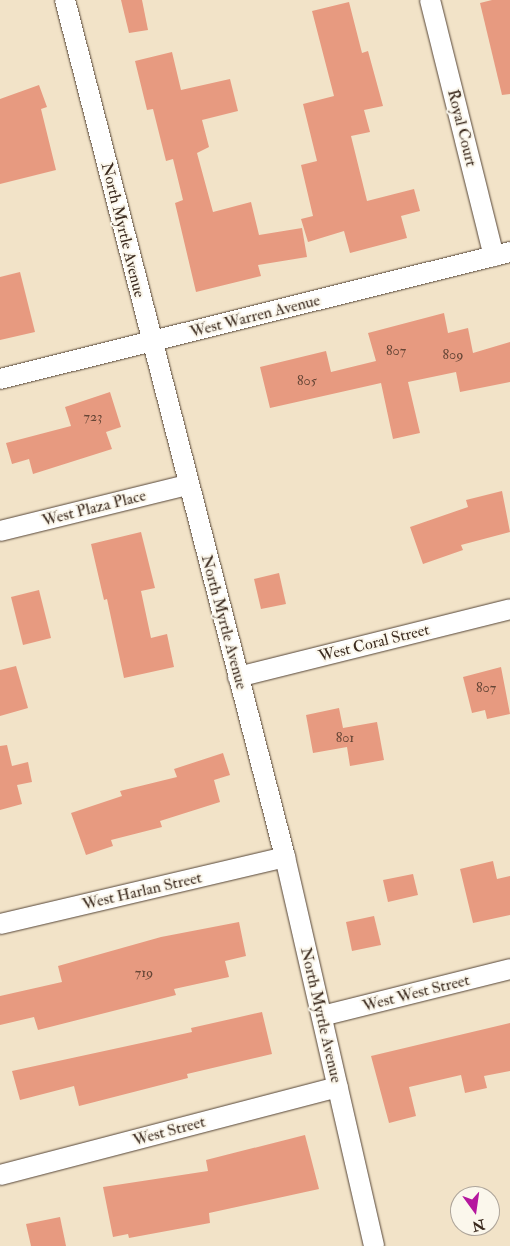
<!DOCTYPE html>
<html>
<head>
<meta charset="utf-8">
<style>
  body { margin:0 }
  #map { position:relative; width:510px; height:1246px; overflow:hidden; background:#f2e3c8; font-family:"IM FELL Double Pica",serif }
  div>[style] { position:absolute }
  .building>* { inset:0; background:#e79a80 }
  .roads { filter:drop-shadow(0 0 1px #564638) drop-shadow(0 0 1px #564638) }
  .street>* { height:20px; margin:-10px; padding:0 10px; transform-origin:10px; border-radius:10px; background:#fff }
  span { translate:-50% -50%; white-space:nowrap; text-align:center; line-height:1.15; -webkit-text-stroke:4px #fbf7ec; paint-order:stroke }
  .number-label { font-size:14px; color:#664636 }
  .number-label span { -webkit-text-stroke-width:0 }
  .street-label { font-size:16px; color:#3b2a1e }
  .north { position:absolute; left:450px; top:1186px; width:50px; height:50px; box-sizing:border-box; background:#fbf7ec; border:1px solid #aea59a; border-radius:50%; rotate:166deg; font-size:14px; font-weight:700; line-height:20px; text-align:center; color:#3b2a1e }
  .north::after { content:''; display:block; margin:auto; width:18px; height:22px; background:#b5179e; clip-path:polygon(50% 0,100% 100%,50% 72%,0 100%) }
</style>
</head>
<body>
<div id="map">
  <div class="building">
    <div style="clip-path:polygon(121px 0,142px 0,148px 30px,129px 33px)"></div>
    <div style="clip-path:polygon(492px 0,510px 0,510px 94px,502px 95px,480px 3px)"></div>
    <div style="clip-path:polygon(349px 2px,362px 53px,368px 51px,383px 106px,364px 110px,370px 132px,351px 136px,367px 201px,414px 189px,420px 211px,401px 216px,407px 238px,350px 253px,344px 231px,308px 242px,301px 219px,313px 216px,301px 165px,317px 161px,303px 104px,334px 96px,312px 11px)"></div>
    <div style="clip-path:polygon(172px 52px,181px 90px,230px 79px,238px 111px,202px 120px,209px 147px,197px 153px,213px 212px,251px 202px,259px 235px,302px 228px,307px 257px,258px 265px,261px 276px,196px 292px,175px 203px,183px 200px,173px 159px,166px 161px,153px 109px,147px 110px,135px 61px)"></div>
    <div style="clip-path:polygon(39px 85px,47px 107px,41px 109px,56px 170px,0 184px,0 99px)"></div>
    <div style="clip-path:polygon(20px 272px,35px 332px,0 340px,0 277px)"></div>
    <div style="clip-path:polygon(444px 313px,448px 333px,468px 328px,473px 353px,510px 342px,510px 382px,460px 392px,456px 372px,408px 382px,420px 433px,393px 439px,381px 383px,270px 408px,260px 367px,326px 351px,331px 372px,376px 361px,368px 333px)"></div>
    <div style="clip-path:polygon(110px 392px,121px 427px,106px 432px,112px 449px,33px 474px,29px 459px,12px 464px,6px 443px,71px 426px,65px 407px)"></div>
    <div style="clip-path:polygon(502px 491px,510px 532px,461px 545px,463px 550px,423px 564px,410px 527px,468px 507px,466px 500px)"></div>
    <div style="clip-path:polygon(141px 532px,155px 588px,141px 591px,151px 638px,167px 634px,174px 667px,124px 678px,107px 599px,104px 600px,91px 544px)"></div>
    <div style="clip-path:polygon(279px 573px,286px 604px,261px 609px,254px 579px)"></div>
    <div style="clip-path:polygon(39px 590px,51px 638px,23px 645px,11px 597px)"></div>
    <div style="clip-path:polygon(16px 666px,28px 708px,0 716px,0 670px)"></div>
    <div style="clip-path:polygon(501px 667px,510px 714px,487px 719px,485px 710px,472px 713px,463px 677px)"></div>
    <div style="clip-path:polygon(339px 708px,343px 728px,377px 722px,384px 760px,350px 766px,347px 747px,313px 753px,306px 715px)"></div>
    <div style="clip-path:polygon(7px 745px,12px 766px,28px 762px,32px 782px,17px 785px,22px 804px,0 810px,0 746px)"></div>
    <div style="clip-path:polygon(223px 753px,230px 775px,214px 780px,220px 802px,160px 821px,162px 827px,111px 840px,113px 846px,86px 855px,71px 813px,122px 796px,120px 791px,177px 777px,174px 769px)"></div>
    <div style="clip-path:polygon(493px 861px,497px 879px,510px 876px,510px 915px,473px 923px,460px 869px)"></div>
    <div style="clip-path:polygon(413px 874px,418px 895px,388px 902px,383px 880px)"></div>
    <div style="clip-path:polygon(374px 916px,381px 945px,352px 951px,346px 922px)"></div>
    <div style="clip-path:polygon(239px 922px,246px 956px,225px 961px,229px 977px,174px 989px,176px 995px,38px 1030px,34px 1017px,0 1025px,0 996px,62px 982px,58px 966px,161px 937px)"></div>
    <div style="clip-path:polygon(262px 1012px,272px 1054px,187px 1074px,188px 1078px,79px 1106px,74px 1086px,20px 1100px,12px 1071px,192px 1032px,191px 1028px)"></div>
    <div style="clip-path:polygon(510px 1023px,510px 1071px,484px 1076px,487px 1088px,465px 1093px,461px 1075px,409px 1087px,416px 1116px,389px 1123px,371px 1056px)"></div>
    <div style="clip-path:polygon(305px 1135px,319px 1189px,209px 1213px,210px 1223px,129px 1238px,128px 1234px,113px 1237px,103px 1187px,208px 1171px,206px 1160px)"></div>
    <div style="clip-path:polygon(60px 1217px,66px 1246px,31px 1246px,26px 1224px)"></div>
  </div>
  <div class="roads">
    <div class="street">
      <div style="left:65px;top:0;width:885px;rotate:75.6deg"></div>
      <div style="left:285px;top:857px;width:399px;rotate:77.1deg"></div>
      <div style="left:430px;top:0;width:264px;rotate:76deg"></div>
      <div style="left:0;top:379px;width:526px;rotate:-13.98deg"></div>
      <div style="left:0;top:531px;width:193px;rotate:-13.8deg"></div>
      <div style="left:238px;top:677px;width:280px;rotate:-14deg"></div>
      <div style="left:0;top:924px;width:293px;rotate:-13.2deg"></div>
      <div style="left:322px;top:1016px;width:194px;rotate:-14deg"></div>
      <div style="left:0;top:1175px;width:349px;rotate:-14.6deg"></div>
    </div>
  </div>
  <div class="number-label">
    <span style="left:396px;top:351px">807</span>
    <span style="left:453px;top:355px">809</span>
    <span style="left:307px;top:381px">805</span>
    <span style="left:93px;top:417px">723</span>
    <span style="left:486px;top:688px">807</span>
    <span style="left:345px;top:738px">801</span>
    <span style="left:144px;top:973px">719</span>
  </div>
  <div class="street-label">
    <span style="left:462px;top:128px;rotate:76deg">Royal Court</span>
    <span style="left:123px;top:230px;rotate:76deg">North Myrtle Avenue</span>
    <span style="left:255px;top:316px;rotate:-14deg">West Warren Avenue</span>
    <span style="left:94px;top:508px;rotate:-14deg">West Plaza Place</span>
    <span style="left:224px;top:622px;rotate:75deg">North Myrtle Avenue</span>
    <span style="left:374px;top:643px;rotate:-14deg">West Coral Street</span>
    <span style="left:142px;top:891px;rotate:-13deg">West Harlan Street</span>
    <span style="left:416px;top:993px;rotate:-14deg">West West Street</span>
    <span style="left:321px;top:1015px;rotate:77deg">North Myrtle Avenue</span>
    <span style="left:169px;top:1131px;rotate:-15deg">West Street</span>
  </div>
  <div class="north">N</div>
</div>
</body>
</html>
